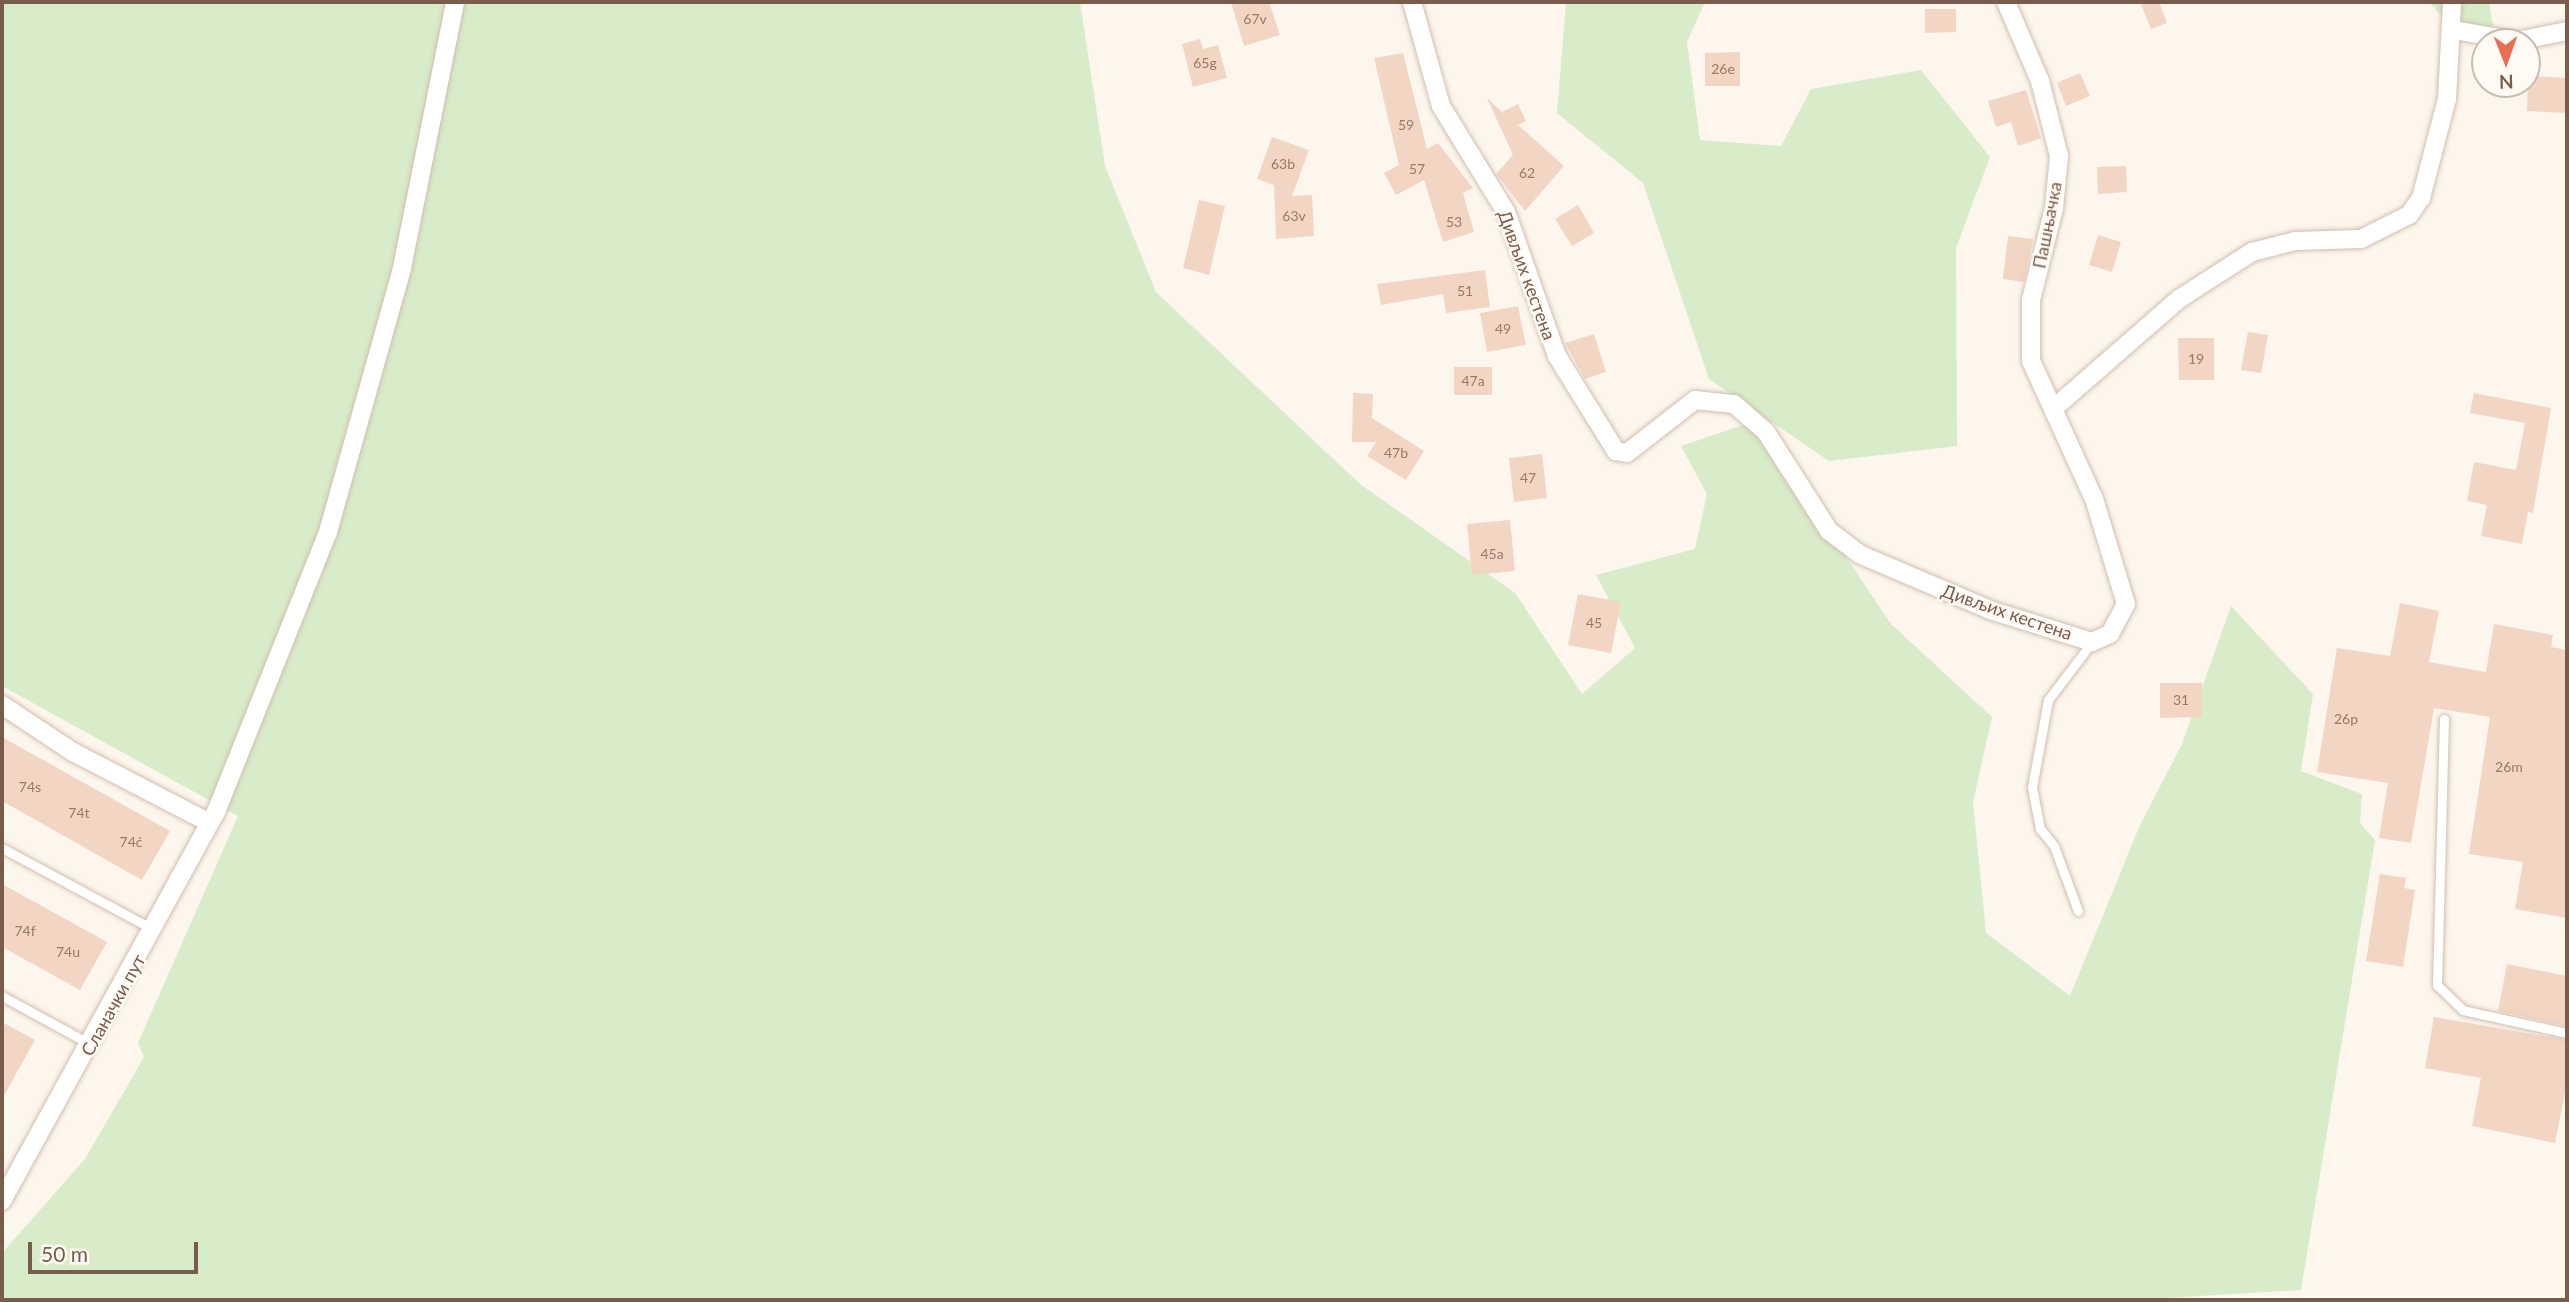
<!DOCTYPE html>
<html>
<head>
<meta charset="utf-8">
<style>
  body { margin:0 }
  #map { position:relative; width:2569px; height:1302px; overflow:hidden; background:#fdf6ec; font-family:Lato,sans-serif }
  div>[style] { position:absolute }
  .green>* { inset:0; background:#d8ecc9 }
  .building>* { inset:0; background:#f3d5c3 }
  .roads { filter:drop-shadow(0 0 2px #d1beb0) drop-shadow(0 0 2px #d1beb0) }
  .service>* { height:9px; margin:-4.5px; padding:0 4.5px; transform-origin:4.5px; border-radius:4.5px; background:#fff }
  .minor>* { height:18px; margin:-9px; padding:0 9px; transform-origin:9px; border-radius:9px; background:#fff }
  span { translate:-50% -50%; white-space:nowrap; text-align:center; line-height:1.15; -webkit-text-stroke:5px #fffaf3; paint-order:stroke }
  .number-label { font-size:14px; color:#987a6a }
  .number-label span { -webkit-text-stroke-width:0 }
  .street-label { font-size:18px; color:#7a5c4d }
  .frame { position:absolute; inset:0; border:4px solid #7a5c4d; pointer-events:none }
  .north { position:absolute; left:2471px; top:28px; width:70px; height:70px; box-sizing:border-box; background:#fffaf3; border:2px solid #cabbb1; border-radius:50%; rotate:179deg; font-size:19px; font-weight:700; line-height:28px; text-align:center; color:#7a5c4d }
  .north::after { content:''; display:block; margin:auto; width:24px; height:32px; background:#e76f51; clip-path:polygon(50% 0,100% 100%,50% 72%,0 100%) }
  .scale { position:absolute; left:28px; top:1242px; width:170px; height:32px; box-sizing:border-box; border:4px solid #7a5c4d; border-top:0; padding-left:9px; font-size:21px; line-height:24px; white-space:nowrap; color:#7a5c4d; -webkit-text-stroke:5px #fffaf3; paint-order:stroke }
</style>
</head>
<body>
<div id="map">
  <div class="green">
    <div style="clip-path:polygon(2px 2px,1080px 2px,1105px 166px,1156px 292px,1360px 484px,1515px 593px,1582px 694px,1635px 648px,1596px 575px,1695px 549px,1707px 494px,1681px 446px,1755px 421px,1891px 624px,1992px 717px,1973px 802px,1986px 933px,2070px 996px,2140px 825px,2182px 744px,2231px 606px,2313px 694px,2301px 771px,2362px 794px,2360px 823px,2375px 840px,2301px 1290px,2132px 1300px,2px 1300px,2px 1253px,85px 1159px,144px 1057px,138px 1043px,238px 816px,2px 686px)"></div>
    <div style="clip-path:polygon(1566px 2px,1705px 2px,1687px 42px,1700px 140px,1781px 146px,1811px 89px,1921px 70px,1990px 157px,1956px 248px,1957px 446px,1829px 461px,1709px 379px,1643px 183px,1557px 113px)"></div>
    <div style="clip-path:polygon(2429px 2px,2489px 2px,2495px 40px,2454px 30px)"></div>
  </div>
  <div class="building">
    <div style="clip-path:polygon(1231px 2px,1269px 2px,1280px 35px,1244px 46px)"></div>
    <div style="clip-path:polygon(2140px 2px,2159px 2px,2167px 23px,2151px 29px)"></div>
    <div style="clip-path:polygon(1925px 9px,1956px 9px,1956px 32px,1925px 33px)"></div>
    <div style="clip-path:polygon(1200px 39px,1203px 49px,1218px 45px,1227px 78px,1193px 87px,1182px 44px)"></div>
    <div style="clip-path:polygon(1740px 52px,1740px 86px,1705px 86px,1705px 53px)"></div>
    <div style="clip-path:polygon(1403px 53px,1427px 149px,1438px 143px,1473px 188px,1463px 193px,1474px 232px,1443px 242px,1424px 180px,1396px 195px,1384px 173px,1399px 165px,1374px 58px)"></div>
    <div style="clip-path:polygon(2080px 73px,2090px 96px,2066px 106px,2057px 83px)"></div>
    <div style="clip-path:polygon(2528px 76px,2567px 78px,2567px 113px,2527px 111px)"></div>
    <div style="clip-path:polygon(2026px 90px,2041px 138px,2018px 146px,2011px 122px,1996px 127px,1988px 101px)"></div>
    <div style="clip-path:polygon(1487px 98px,1502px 112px,1518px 104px,1526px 121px,1518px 125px,1564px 166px,1525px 211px,1496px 174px,1513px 155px)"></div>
    <div style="clip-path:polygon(1272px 137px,1309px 150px,1292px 196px,1312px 195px,1314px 236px,1276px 239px,1274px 185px,1257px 179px)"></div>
    <div style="clip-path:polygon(2126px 166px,2127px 192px,2098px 194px,2097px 167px)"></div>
    <div style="clip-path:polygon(1199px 200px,1225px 206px,1209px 275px,1183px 268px)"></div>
    <div style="clip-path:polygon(1578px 205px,1594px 233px,1572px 246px,1555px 219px)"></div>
    <div style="clip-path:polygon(2098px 235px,2121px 242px,2112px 272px,2089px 265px)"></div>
    <div style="clip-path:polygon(2008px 236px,2033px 239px,2024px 282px,2003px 279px)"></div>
    <div style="clip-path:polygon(1485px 270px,1490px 307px,1446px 313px,1443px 294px,1381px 305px,1377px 284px)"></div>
    <div style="clip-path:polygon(1518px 306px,1526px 345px,1487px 352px,1480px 313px)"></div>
    <div style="clip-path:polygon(2248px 332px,2268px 335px,2261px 373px,2241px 370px)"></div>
    <div style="clip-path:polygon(1594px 334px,1606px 372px,1585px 379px,1565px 343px)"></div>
    <div style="clip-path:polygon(2178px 338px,2214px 338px,2214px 380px,2179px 380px)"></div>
    <div style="clip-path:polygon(1454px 367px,1492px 367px,1492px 395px,1454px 395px)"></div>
    <div style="clip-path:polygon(1353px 393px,1373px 394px,1372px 418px,1424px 451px,1406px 480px,1367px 456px,1376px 442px,1352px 442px)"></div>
    <div style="clip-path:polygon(2474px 393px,2551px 408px,2533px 513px,2528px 512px,2522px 544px,2481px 536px,2487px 505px,2467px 501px,2474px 462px,2516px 470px,2525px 423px,2470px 413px)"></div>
    <div style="clip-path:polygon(1542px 454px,1547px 498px,1514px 502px,1509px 458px)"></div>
    <div style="clip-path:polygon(1510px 520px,1515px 571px,1472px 575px,1467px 524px)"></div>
    <div style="clip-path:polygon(1578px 594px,1621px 602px,1611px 653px,1568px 645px)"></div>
    <div style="clip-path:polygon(2400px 603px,2439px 611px,2429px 662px,2486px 672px,2494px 624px,2553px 635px,2551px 647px,2567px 650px,2567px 918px,2515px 909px,2523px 862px,2469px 854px,2490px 717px,2434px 708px,2411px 843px,2379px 838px,2388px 783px,2317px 772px,2337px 648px,2390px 656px)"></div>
    <div style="clip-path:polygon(2160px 683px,2202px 683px,2202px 717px,2160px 718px)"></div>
    <div style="clip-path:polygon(2px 737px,170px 831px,142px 880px,2px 801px)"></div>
    <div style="clip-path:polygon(2380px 874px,2406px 878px,2404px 888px,2415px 890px,2403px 967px,2366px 961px)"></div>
    <div style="clip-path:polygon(2px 884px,107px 942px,80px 990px,2px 947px)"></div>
    <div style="clip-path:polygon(2507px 964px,2567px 976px,2567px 1026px,2498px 1011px)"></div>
    <div style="clip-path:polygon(2434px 1017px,2567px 1040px,2567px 1082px,2555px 1143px,2472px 1126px,2481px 1078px,2425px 1068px)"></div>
    <div style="clip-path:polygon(2px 1022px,35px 1040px,2px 1099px)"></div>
  </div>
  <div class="roads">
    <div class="service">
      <div style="left:2444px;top:719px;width:266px;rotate:91.5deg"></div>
      <div style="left:2437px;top:985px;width:36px;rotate:44deg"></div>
      <div style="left:2463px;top:1010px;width:107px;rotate:12.5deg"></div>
      <div style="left:2px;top:848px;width:173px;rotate:28.3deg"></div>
      <div style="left:2078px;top:911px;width:69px;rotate:-110.3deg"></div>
      <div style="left:2054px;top:846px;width:22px;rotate:-129deg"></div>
      <div style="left:2040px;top:829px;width:43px;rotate:-100.8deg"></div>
      <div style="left:2032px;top:787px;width:88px;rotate:-79.6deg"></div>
      <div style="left:2048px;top:700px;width:73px;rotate:-52.8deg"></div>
      <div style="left:2px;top:996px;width:100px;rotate:28.6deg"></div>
    </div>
    <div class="minor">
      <div style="left:1412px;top:2px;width:108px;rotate:74.4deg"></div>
      <div style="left:1441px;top:106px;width:124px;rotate:58.5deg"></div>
      <div style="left:1506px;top:212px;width:153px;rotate:70.5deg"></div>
      <div style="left:1557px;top:356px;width:112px;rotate:58.2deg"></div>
      <div style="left:1616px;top:451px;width:11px;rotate:10deg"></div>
      <div style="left:1627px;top:453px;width:86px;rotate:-37.9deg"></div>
      <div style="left:1695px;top:400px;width:39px;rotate:6deg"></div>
      <div style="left:1734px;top:404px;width:43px;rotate:41.2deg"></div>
      <div style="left:1766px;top:432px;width:117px;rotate:57.5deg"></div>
      <div style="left:1829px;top:531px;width:38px;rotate:37deg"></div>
      <div style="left:1859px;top:554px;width:142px;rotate:23.1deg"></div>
      <div style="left:1990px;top:610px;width:107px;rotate:17.4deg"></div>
      <div style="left:2092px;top:642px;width:20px;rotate:-24deg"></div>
      <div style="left:2110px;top:634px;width:34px;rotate:-62deg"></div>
      <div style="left:2126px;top:604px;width:110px;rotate:-106.9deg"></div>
      <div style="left:2094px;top:499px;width:152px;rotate:-114.5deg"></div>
      <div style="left:2031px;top:361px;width:61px;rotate:-90deg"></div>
      <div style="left:2031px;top:300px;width:95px;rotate:-76deg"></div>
      <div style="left:2054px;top:208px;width:52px;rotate:-84.5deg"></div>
      <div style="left:2059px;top:156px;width:77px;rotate:-104.2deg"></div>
      <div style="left:2040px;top:81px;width:86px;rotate:-113.3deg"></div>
      <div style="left:2454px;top:30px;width:64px;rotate:9.9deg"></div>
      <div style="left:2517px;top:41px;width:51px;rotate:-11.3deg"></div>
      <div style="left:2054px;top:408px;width:166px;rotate:-41.1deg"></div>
      <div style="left:2179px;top:299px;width:87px;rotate:-32.8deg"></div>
      <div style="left:2252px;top:252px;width:44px;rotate:-14.3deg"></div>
      <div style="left:2295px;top:241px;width:66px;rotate:-1.7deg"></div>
      <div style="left:2361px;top:239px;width:54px;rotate:-26.6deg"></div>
      <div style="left:2409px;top:215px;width:21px;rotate:-55deg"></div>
      <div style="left:2421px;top:198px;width:102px;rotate:-75.3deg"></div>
      <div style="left:2447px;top:99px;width:97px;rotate:-87deg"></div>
      <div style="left:2px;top:705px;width:85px;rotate:33.5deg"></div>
      <div style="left:73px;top:752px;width:154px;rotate:27.4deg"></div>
      <div style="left:2px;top:1201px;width:444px;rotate:-61.2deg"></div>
      <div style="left:216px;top:812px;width:302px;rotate:-68.2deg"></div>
      <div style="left:328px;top:532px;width:274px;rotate:-74.3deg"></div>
      <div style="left:402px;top:268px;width:271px;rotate:-78.7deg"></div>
    </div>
  </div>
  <div class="number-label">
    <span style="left:1255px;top:19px">67v</span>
    <span style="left:1205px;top:63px">65g</span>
    <span style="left:1723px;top:69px">26e</span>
    <span style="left:1406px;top:125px">59</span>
    <span style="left:1283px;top:164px">63b</span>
    <span style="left:1417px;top:169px">57</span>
    <span style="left:1527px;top:173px">62</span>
    <span style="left:1294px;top:216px">63v</span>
    <span style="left:1454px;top:222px">53</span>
    <span style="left:1465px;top:291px">51</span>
    <span style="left:1503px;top:329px">49</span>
    <span style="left:2196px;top:359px">19</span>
    <span style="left:1473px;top:381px">47a</span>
    <span style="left:1396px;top:453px">47b</span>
    <span style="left:1528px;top:478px">47</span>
    <span style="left:1492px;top:554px">45a</span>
    <span style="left:1594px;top:623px">45</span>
    <span style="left:2181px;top:700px">31</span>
    <span style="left:2346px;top:719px">26p</span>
    <span style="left:2509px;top:767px">26m</span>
    <span style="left:30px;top:787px">74s</span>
    <span style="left:79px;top:813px">74t</span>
    <span style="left:131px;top:842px">74ć</span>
    <span style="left:25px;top:931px">74f</span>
    <span style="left:68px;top:952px">74u</span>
  </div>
  <div class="street-label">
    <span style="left:2047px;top:225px;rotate:-79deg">Пашњачка</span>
    <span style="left:1527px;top:275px;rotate:70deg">Дивљих кестена</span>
    <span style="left:2007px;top:612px;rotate:19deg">Дивљих кестена</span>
    <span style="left:113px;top:1005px;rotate:-61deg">Сланачки пут</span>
  </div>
  <div class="frame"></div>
  <div class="north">N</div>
  <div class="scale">50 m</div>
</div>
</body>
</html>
